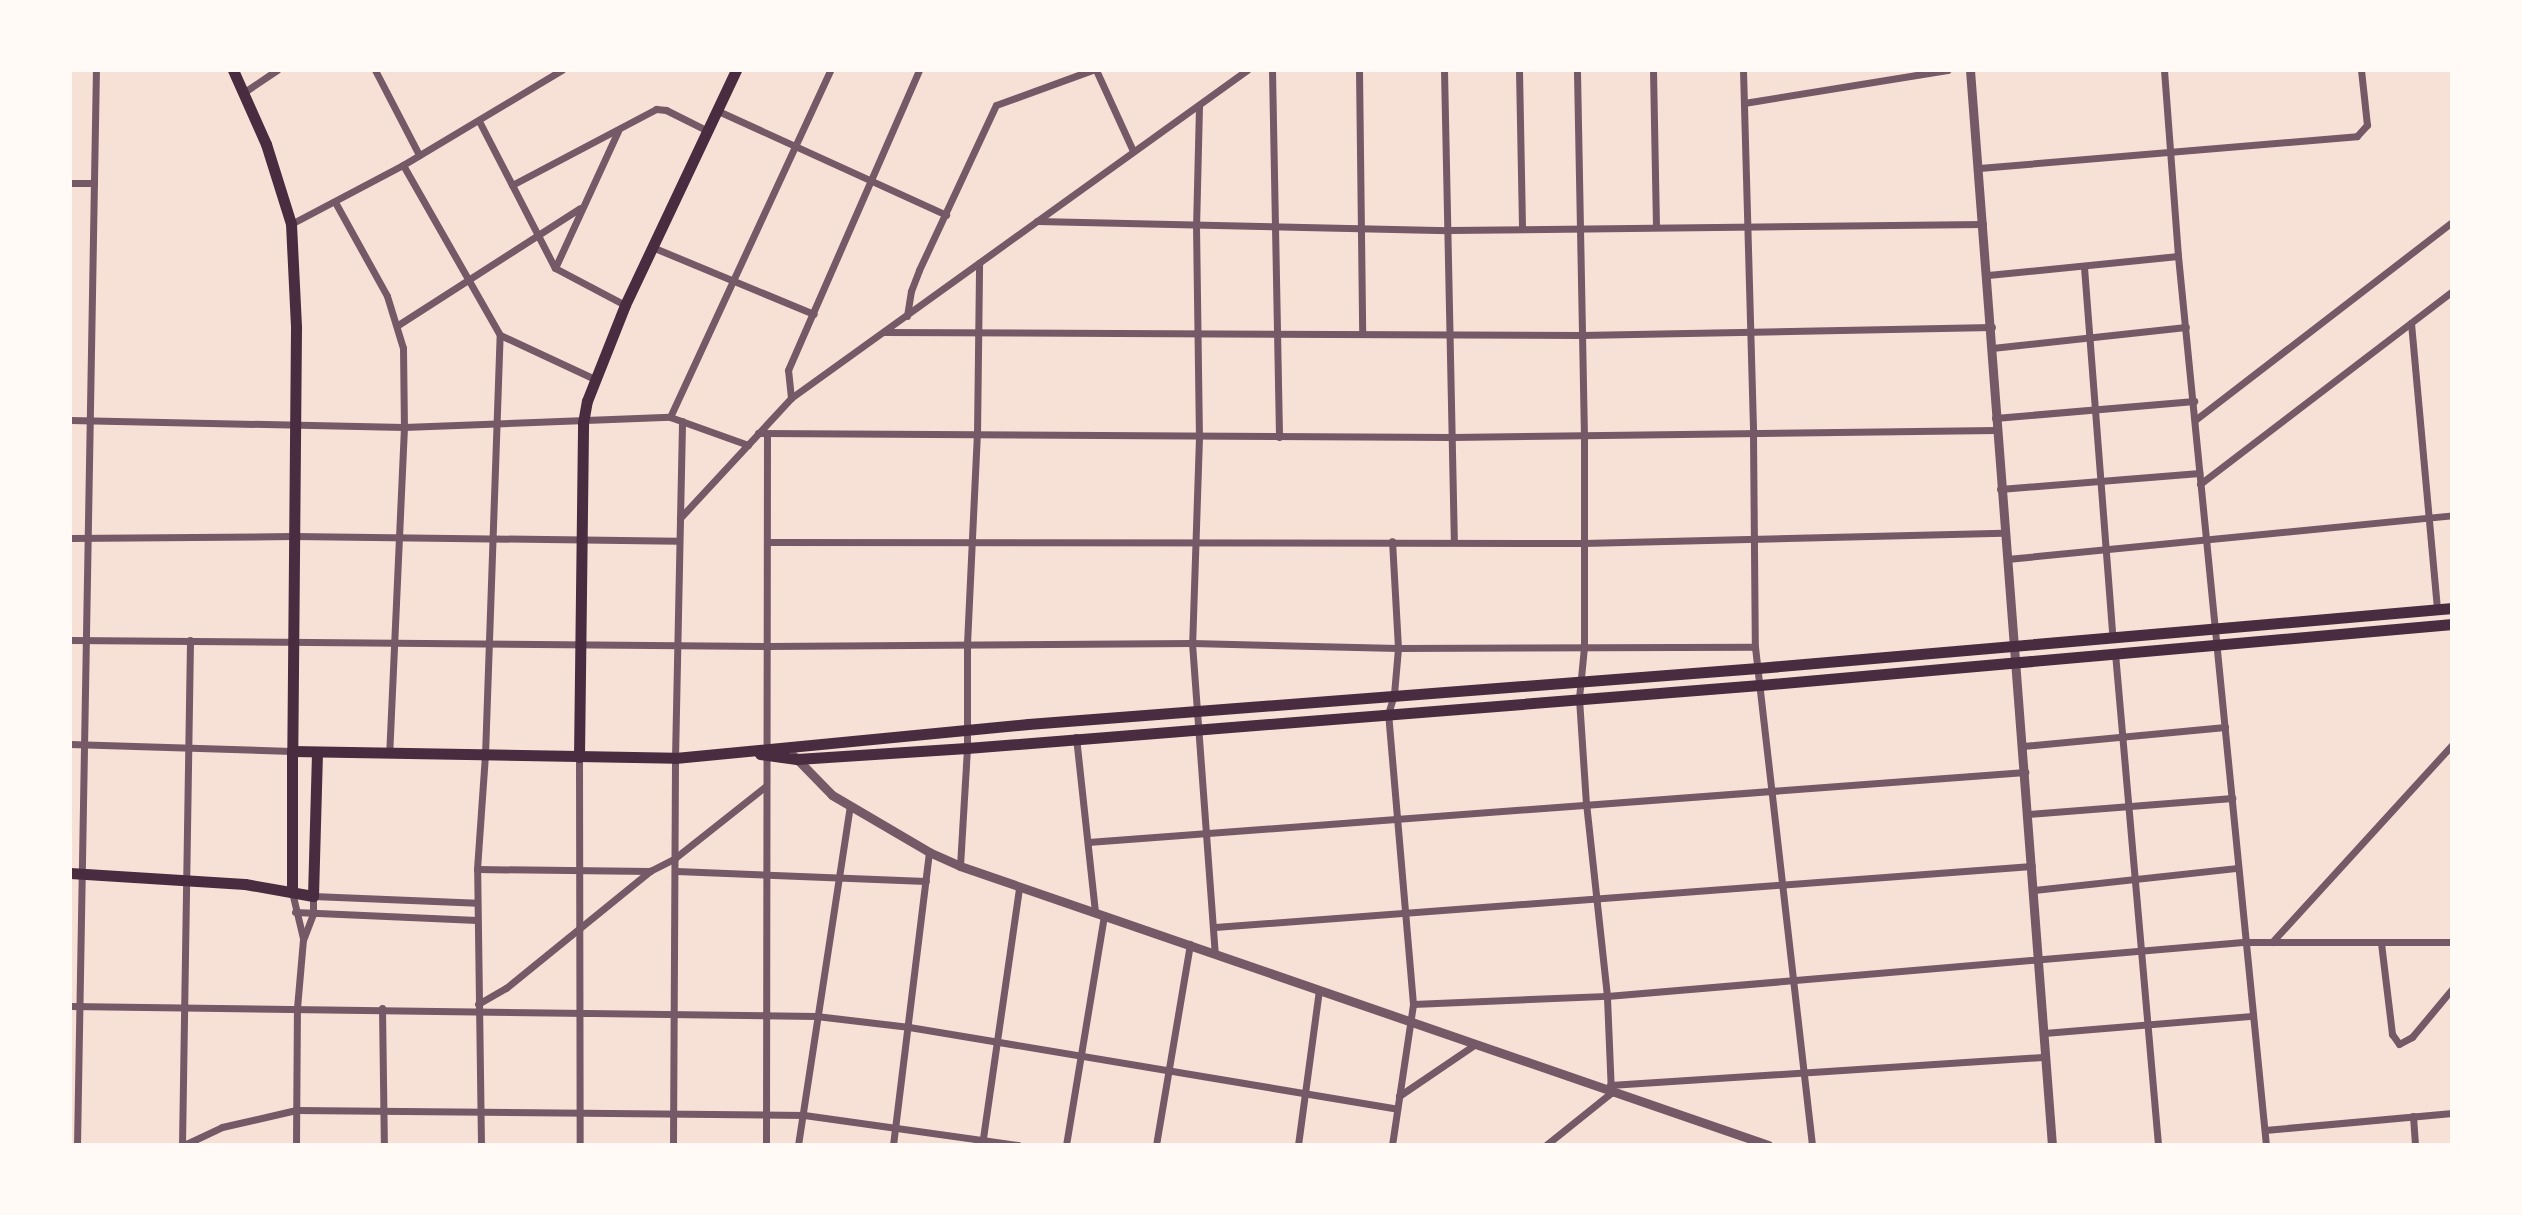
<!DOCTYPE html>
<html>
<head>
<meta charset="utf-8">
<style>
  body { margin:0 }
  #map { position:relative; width:2522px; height:1215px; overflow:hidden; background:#f7e1d7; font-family:Cabin,sans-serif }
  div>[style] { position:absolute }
  .minor>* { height:7px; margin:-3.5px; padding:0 3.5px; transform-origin:3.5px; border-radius:3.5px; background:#755966 }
  .tertiary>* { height:9px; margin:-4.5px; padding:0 4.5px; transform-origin:4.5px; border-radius:4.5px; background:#755966 }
  .primary>* { height:11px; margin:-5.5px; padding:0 5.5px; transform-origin:5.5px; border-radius:5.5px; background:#4a2c40 }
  span { translate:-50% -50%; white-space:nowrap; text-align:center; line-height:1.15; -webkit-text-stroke:8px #fffaf5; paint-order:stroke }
  .frame { position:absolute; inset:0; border:72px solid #fffaf5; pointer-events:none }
</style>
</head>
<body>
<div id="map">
  <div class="minor">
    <div style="left:375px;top:70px;width:96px;rotate:62.6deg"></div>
    <div style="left:1096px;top:70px;width:89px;rotate:65.4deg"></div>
    <div style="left:1272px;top:70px;width:367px;rotate:88.9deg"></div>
    <div style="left:1359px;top:70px;width:261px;rotate:89.3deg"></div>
    <div style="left:1444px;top:70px;width:471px;rotate:88.8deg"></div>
    <div style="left:1519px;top:70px;width:159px;rotate:88.9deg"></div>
    <div style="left:1653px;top:70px;width:157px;rotate:88.9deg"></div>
    <div style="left:1743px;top:70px;width:365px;rotate:88.4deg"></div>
    <div style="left:1753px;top:435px;width:212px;rotate:89.5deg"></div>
    <div style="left:1755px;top:647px;width:501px;rotate:83.47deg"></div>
    <div style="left:2164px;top:70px;width:187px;rotate:85.7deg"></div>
    <div style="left:243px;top:93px;width:41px;rotate:-34.1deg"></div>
    <div style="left:1744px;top:103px;width:206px;rotate:-9.2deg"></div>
    <div style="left:1199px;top:106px;width:119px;rotate:91.4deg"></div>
    <div style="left:1196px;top:225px;width:212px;rotate:89.2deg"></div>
    <div style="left:1199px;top:437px;width:206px;rotate:91.9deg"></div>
    <div style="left:1192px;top:643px;width:311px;rotate:85.8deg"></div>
    <div style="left:716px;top:110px;width:253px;rotate:24.5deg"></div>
    <div style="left:479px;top:121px;width:165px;rotate:62.7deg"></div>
    <div style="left:555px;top:268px;width:79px;rotate:27.9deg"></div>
    <div style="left:403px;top:165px;width:196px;rotate:60.3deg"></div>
    <div style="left:500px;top:335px;width:105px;rotate:24.9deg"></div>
    <div style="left:1979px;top:168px;width:379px;rotate:-4.8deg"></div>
    <div style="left:2357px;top:136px;width:15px;rotate:-48deg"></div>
    <div style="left:2367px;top:125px;width:55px;rotate:-96.2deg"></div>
    <div style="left:70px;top:183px;width:24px"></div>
    <div style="left:512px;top:185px;width:163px;rotate:-27.8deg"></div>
    <div style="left:656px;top:109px;width:10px;rotate:6deg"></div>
    <div style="left:666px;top:110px;width:45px;rotate:26.6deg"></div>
    <div style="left:335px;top:202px;width:107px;rotate:61deg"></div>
    <div style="left:387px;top:296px;width:54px;rotate:72.9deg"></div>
    <div style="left:403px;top:348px;width:79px;rotate:89.3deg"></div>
    <div style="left:404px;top:427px;width:327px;rotate:92.6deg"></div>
    <div style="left:1037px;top:221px;width:412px;rotate:1.3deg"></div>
    <div style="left:1449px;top:230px;width:534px;rotate:-0.64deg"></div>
    <div style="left:291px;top:224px;width:127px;rotate:-27.8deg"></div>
    <div style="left:403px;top:165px;width:185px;rotate:-30.9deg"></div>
    <div style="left:652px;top:247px;width:175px;rotate:22.5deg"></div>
    <div style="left:2084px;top:267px;width:369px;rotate:85.6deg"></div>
    <div style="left:555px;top:268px;width:151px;rotate:-65.3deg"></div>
    <div style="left:1988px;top:275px;width:191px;rotate:-5.7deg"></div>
    <div style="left:2178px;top:256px;width:893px;rotate:84.35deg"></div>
    <div style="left:907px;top:316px;width:25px;rotate:-81deg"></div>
    <div style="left:911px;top:291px;width:22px;rotate:-69deg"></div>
    <div style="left:919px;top:270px;width:182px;rotate:-65deg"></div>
    <div style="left:996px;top:105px;width:102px;rotate:-20deg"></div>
    <div style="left:2411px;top:323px;width:287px;rotate:84.8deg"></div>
    <div style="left:398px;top:325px;width:216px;rotate:-32.7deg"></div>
    <div style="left:884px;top:332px;width:697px;rotate:0.25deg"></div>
    <div style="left:1581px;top:335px;width:411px;rotate:-1.1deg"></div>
    <div style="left:1992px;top:348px;width:195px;rotate:-6.2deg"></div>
    <div style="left:791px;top:398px;width:28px;rotate:-96deg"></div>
    <div style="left:788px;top:370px;width:327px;rotate:-66.4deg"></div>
    <div style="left:670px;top:417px;width:382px;rotate:-65.2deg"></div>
    <div style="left:1995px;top:418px;width:200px;rotate:-4.9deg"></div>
    <div style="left:70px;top:420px;width:334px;rotate:1.2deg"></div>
    <div style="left:404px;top:427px;width:266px;rotate:-2.2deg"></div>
    <div style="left:670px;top:417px;width:83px;rotate:19.7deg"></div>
    <div style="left:2195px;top:420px;width:324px;rotate:-37.6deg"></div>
    <div style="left:758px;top:433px;width:694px;rotate:0.33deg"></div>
    <div style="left:1452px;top:437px;width:544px;rotate:-0.74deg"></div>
    <div style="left:2200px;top:484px;width:317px;rotate:-37.4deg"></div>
    <div style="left:2000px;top:489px;width:200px;rotate:-4.6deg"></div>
    <div style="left:680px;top:518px;width:163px;rotate:-47.2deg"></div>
    <div style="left:791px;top:398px;width:562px;rotate:-35.73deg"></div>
    <div style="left:70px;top:538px;width:223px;rotate:-0.5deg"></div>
    <div style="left:293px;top:536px;width:385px;rotate:0.7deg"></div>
    <div style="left:767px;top:542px;width:816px;rotate:0.07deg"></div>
    <div style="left:1583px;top:543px;width:420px;rotate:-1.4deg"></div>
    <div style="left:2007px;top:559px;width:447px;rotate:-5.6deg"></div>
    <div style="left:70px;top:640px;width:696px;rotate:0.49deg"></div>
    <div style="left:766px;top:646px;width:426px;rotate:-0.4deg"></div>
    <div style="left:1192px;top:643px;width:206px;rotate:1.4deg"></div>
    <div style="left:1398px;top:648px;width:357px;rotate:-0.2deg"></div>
    <div style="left:2115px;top:653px;width:494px;rotate:85deg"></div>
    <div style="left:1076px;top:737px;width:176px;rotate:83.8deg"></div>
    <div style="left:70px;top:744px;width:222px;rotate:1.8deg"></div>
    <div style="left:2023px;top:746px;width:203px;rotate:-5.4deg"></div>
    <div style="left:579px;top:757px;width:388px;rotate:89.9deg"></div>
    <div style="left:2028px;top:814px;width:205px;rotate:-4.5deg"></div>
    <div style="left:1088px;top:842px;width:940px;rotate:-4.27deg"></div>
    <div style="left:960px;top:866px;width:118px;rotate:-86.6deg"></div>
    <div style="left:967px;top:748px;width:104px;rotate:-90deg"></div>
    <div style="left:967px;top:644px;width:209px;rotate:-87.3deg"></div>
    <div style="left:977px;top:435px;width:172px;rotate:-89.3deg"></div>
    <div style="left:477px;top:869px;width:173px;rotate:0.7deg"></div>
    <div style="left:650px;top:871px;width:28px;rotate:-27deg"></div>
    <div style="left:675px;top:858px;width:116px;rotate:-38.4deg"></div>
    <div style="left:676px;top:871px;width:250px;rotate:2.3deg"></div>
    <div style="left:2034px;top:890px;width:205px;rotate:-6.2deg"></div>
    <div style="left:292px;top:892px;width:47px;rotate:76.6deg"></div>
    <div style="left:295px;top:912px;width:182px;rotate:2.5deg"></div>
    <div style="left:1215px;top:927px;width:819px;rotate:-4.27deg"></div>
    <div style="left:2272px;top:942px;width:267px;rotate:-47.6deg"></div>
    <div style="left:2381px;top:943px;width:92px;rotate:83.1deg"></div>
    <div style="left:2392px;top:1034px;width:12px;rotate:55deg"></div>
    <div style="left:2399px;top:1044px;width:15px;rotate:-28deg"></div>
    <div style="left:2412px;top:1037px;width:62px;rotate:-50.2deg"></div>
    <div style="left:478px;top:1004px;width:32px;rotate:-30deg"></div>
    <div style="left:506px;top:988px;width:186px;rotate:-39.1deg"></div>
    <div style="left:1413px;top:1004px;width:194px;rotate:-2.4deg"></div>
    <div style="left:1607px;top:996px;width:638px;rotate:-4.85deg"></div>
    <div style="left:2243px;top:942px;width:209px"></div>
    <div style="left:70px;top:1006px;width:746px;rotate:0.77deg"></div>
    <div style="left:816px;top:1016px;width:94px;rotate:6.7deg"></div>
    <div style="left:909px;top:1027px;width:495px;rotate:9.5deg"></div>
    <div style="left:382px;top:1008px;width:137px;rotate:89.2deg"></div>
    <div style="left:2044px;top:1033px;width:209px;rotate:-4.7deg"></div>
    <div style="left:1610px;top:1085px;width:437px;rotate:-3.7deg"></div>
    <div style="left:1399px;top:1096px;width:91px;rotate:-34.2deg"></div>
    <div style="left:2413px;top:1116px;width:29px;rotate:86deg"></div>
    <div style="left:2265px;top:1130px;width:188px;rotate:-5.2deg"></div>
    <div style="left:77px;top:1145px;width:1075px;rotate:-88.99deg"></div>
    <div style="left:182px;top:1145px;width:505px;rotate:-89.09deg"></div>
    <div style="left:184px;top:1145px;width:42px;rotate:-25.3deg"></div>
    <div style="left:222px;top:1127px;width:76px;rotate:-12.9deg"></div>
    <div style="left:296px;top:1110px;width:508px;rotate:0.56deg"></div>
    <div style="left:804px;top:1115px;width:216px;rotate:8deg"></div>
    <div style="left:296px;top:1145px;width:137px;rotate:-89.6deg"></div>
    <div style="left:297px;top:1008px;width:68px;rotate:-85deg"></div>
    <div style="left:303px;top:940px;width:28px;rotate:-69deg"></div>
    <div style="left:313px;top:914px;width:18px;rotate:-90deg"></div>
    <div style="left:313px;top:896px;width:164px;rotate:2.4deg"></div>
    <div style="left:481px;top:1145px;width:276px;rotate:-90.8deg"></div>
    <div style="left:477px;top:869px;width:114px;rotate:-86deg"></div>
    <div style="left:485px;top:755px;width:420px;rotate:-88deg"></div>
    <div style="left:673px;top:1145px;width:387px;rotate:-89.7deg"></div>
    <div style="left:675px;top:758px;width:337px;rotate:-88.8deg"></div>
    <div style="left:766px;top:1145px;width:710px;rotate:-89.92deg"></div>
    <div style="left:798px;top:1145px;width:343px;rotate:-81.3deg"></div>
    <div style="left:893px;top:1145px;width:295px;rotate:-83deg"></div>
    <div style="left:982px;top:1145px;width:261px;rotate:-81.8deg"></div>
    <div style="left:1066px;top:1145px;width:233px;rotate:-80.6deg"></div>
    <div style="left:1156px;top:1145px;width:204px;rotate:-80.4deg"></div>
    <div style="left:1298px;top:1145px;width:156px;rotate:-82.3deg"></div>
    <div style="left:1392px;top:1145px;width:143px;rotate:-81.5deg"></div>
    <div style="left:1413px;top:1004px;width:291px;rotate:-94.9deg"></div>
    <div style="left:1388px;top:714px;width:21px;rotate:-73deg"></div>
    <div style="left:1394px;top:694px;width:46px;rotate:-85deg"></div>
    <div style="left:1398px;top:648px;width:107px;rotate:-93.2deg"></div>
    <div style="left:1546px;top:1145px;width:83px;rotate:-38.7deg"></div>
    <div style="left:1611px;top:1093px;width:97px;rotate:-92.4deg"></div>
    <div style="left:1607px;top:996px;width:193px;rotate:-96.2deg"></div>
    <div style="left:1586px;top:804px;width:106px;rotate:-93.8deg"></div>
    <div style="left:1579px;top:698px;width:51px;rotate:-84.4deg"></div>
    <div style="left:1584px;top:647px;width:210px;rotate:-90deg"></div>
    <div style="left:1584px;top:437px;width:367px;rotate:-91.1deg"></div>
  </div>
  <div class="tertiary">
    <div style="left:1970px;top:70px;width:1078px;rotate:85.64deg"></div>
    <div style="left:794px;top:756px;width:54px;rotate:45.7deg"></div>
    <div style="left:832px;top:795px;width:113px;rotate:30.4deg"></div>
    <div style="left:929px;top:852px;width:34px;rotate:24deg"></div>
    <div style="left:960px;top:866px;width:855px;rotate:19.05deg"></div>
  </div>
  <div class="primary">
    <div style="left:233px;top:70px;width:81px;rotate:66deg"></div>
    <div style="left:266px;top:144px;width:84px;rotate:72.6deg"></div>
    <div style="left:291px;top:224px;width:104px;rotate:87.2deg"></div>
    <div style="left:296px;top:328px;width:423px;rotate:90.5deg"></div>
    <div style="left:292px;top:751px;width:383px;rotate:1deg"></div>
    <div style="left:675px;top:758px;width:355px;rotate:-5.5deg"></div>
    <div style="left:1028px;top:724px;width:732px;rotate:-4.39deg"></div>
    <div style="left:1758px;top:668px;width:697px;rotate:-4.94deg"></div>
    <div style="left:760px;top:754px;width:37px;rotate:8deg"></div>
    <div style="left:797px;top:759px;width:170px;rotate:-3.7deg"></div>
    <div style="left:967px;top:748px;width:795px;rotate:-4.54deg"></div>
    <div style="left:1760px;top:685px;width:695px;rotate:-5.04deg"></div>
    <div style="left:579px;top:757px;width:334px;rotate:-89.3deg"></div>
    <div style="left:583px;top:423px;width:22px;rotate:-80deg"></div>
    <div style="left:587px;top:401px;width:103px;rotate:-68.4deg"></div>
    <div style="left:625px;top:305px;width:260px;rotate:-64.7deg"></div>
    <div style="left:70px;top:873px;width:175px;rotate:3.6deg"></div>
    <div style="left:245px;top:884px;width:69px;rotate:10deg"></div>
    <div style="left:313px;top:896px;width:144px;rotate:-88.4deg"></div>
    <div style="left:292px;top:891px;width:140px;rotate:-90deg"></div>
  </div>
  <div class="frame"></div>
</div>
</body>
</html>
